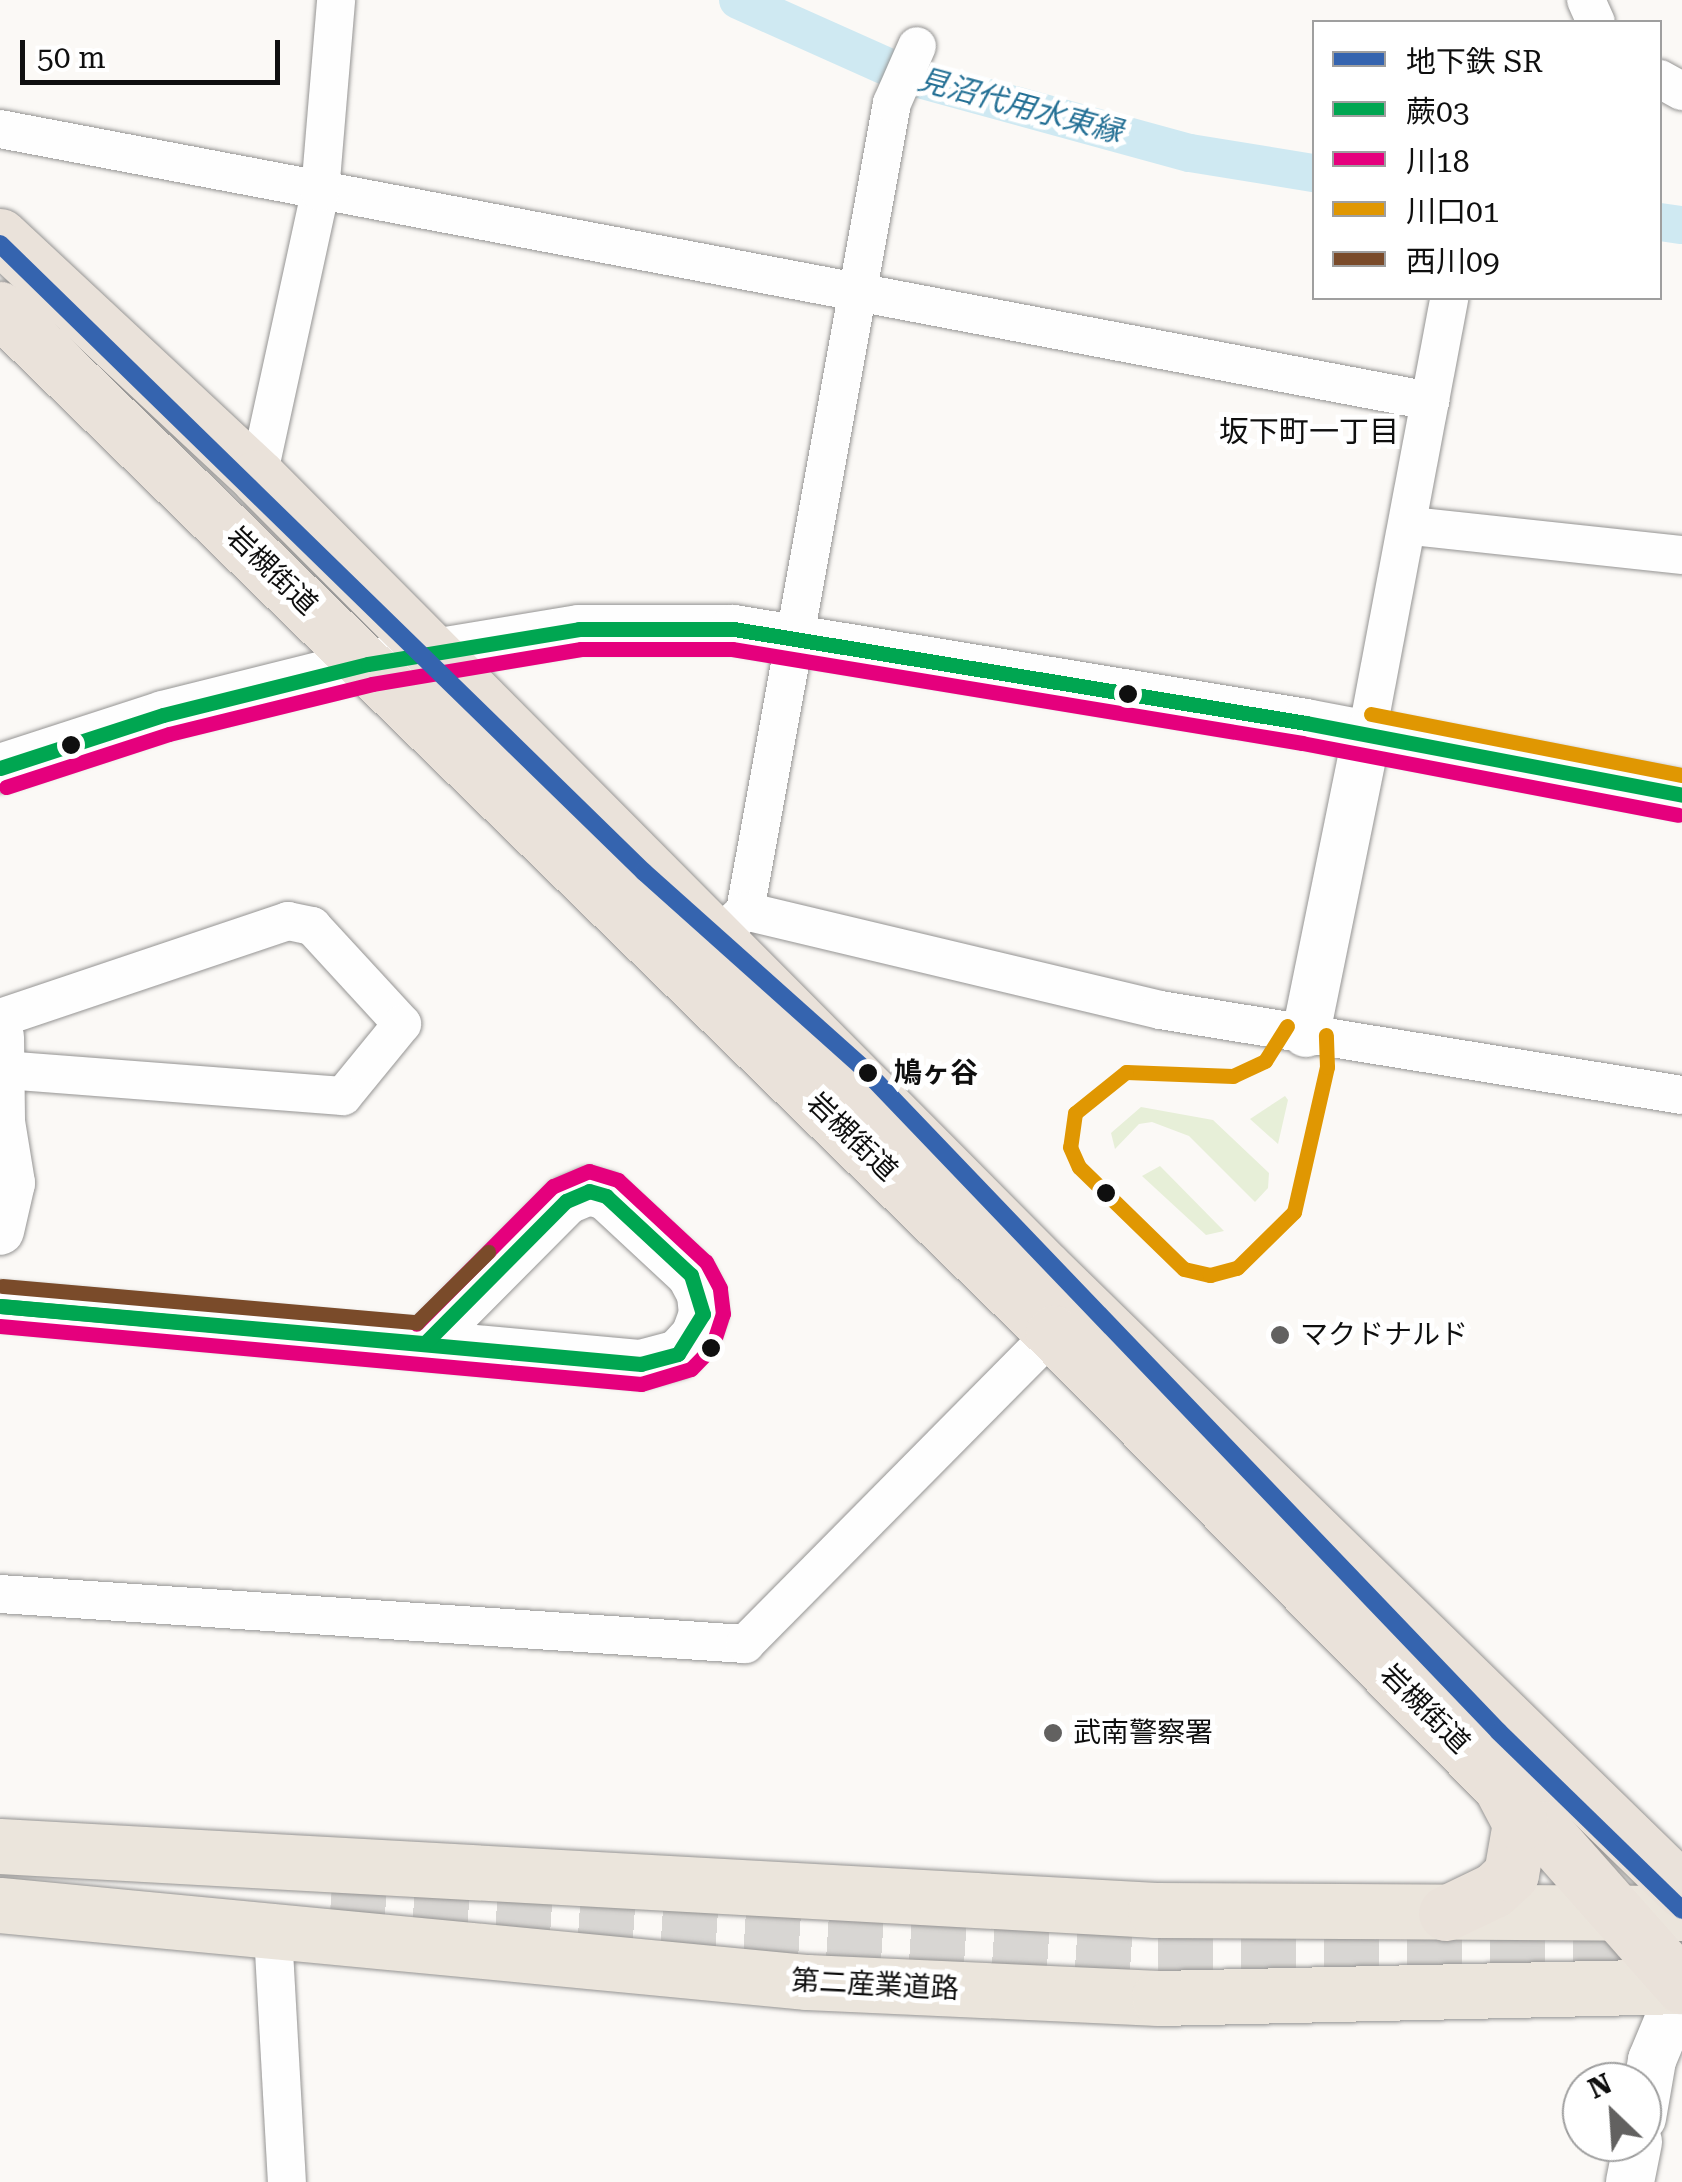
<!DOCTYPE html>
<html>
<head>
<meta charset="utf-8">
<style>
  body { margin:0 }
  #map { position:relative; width:1682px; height:2182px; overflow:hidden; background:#fbf9f6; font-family:"Roboto Serif","Noto Sans JP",serif }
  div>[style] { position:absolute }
  .green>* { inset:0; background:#e7efd8 }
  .canal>* { height:38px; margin:-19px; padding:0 19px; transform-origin:19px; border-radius:19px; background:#cfe9f2 }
  .primary-tunnel>* { height:55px; margin-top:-27.5px; transform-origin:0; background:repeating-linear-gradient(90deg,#d8d6d3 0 55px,transparent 0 83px) }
  .roads { filter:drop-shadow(0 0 2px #959493) drop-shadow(0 0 2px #959493) }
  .minor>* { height:38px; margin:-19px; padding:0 19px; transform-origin:19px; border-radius:19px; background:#fefefe }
  .tertiary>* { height:48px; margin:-24px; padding:0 24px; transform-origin:24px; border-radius:24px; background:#fefefe }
  .primary>* { height:55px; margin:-27.5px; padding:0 27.5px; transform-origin:27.5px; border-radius:27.5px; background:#ebe5dc }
  .trunk>* { height:55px; margin:-27.5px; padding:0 27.5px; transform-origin:27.5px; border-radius:27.5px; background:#eae2da }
  .bus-1>* { height:15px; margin:-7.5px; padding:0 7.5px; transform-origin:7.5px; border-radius:7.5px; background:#00a651 }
  .bus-2>* { height:15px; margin:-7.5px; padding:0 7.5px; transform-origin:7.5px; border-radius:7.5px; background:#e5007d }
  .bus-3>* { height:15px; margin:-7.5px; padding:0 7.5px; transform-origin:7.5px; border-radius:7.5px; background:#e09702 }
  .bus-4>* { height:15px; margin:-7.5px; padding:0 7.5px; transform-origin:7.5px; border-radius:7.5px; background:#7a4b2a }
  .metro-1>* { height:18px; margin:-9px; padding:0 9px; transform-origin:9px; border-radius:9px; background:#3564af }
  .dots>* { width:28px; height:28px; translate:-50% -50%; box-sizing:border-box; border:5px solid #fff; border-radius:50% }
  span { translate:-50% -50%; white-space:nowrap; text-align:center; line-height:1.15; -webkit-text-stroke:10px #fff; paint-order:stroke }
  .street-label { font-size:28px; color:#0f0f0f }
  .stop-label { font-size:28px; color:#0f0f0f; font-weight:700 }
  .left { translate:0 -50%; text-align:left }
  .poi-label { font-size:28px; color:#0f0f0f }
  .water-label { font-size:30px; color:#247095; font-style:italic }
  .neighbourhood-label { font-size:30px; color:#0f0f0f }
  .legend { position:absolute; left:1312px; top:20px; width:350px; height:280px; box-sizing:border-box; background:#fff; border:2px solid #9f9f9f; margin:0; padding:12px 18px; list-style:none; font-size:30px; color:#0f0f0f }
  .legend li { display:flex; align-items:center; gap:20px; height:50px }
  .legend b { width:50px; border:2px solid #9f9f9f }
  .north { position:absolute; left:1562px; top:2062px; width:100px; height:100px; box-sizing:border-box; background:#fff; border:2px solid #9f9f9f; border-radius:50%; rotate:335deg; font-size:28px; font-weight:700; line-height:40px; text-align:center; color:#0f0f0f }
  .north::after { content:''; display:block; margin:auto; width:35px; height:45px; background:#626160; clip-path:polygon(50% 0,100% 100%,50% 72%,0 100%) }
  .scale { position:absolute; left:20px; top:40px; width:260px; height:45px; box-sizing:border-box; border:5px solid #0f0f0f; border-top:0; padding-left:12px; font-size:30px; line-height:35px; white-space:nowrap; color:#0f0f0f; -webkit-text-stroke:8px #fff; paint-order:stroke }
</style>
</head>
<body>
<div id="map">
  <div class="green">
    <div style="clip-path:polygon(1285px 1096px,1288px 1100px,1278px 1144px,1250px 1119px)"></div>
    <div style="clip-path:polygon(1141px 1107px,1213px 1120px,1269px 1173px,1268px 1188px,1255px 1202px,1189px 1136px,1152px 1122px,1139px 1124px,1115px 1149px,1111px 1133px)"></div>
    <div style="clip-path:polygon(1160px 1166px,1224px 1231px,1206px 1235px,1142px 1176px)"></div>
  </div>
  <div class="canal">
    <div style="left:738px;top:0;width:186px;rotate:24.1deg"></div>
    <div style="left:908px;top:76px;width:292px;rotate:15.3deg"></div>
    <div style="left:1190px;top:153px;width:126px;rotate:9.2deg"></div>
    <div style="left:1660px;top:222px;width:22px;rotate:8deg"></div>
  </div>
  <div class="primary-tunnel">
    <div style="left:331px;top:1897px;width:829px;rotate:3.8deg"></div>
    <div style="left:1158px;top:1952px;width:524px;rotate:-0.22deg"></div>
  </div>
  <div class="roads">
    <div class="minor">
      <div style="left:1586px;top:0;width:24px;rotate:66deg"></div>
      <div style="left:1660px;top:79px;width:25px;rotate:29deg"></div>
      <div style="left:0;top:129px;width:1456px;rotate:10.77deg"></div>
      <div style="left:258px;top:477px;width:292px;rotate:-77.7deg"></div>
      <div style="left:320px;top:192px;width:193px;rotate:-85.2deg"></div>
      <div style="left:1411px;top:526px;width:273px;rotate:6.1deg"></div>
      <div style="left:1367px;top:734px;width:444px;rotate:-79.3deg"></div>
      <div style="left:745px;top:911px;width:821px;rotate:-79.69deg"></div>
      <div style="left:892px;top:103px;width:62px;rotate:-66.3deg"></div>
      <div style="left:715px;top:939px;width:41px;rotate:-43deg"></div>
      <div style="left:745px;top:911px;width:427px;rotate:13.4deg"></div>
      <div style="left:1160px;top:1010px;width:529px;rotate:9.25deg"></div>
      <div style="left:0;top:1018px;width:304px;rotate:-18.6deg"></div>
      <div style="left:288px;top:921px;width:25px;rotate:12deg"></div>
      <div style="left:312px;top:926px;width:133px;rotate:47.4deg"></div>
      <div style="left:402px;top:1024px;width:93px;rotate:129.3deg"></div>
      <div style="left:343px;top:1096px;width:341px;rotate:-175.6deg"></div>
      <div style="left:0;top:1594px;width:747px;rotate:3.84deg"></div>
      <div style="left:745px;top:1644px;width:460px;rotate:-45.3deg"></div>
      <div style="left:273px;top:1933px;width:249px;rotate:86.8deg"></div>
    </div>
    <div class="tertiary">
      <div style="left:0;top:768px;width:171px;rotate:-18deg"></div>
      <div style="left:163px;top:715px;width:211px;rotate:-14deg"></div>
      <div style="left:368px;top:664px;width:214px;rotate:-9.4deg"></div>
      <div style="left:579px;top:629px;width:155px"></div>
      <div style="left:734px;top:629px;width:580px;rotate:9.33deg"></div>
      <div style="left:1306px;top:723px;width:383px;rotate:10.8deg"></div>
      <div style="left:1306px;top:1033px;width:305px;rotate:-78.5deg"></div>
      <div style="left:0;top:1037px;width:85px;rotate:89.3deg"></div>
      <div style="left:1px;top:1122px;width:62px;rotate:80.7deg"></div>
      <div style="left:11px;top:1183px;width:49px;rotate:102.9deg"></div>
      <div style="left:0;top:1306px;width:644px;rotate:5.17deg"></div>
      <div style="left:641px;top:1364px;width:38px;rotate:-15deg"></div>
      <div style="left:678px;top:1354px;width:25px;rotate:-47deg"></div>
      <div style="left:695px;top:1336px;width:23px;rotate:-70deg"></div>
      <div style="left:703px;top:1314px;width:20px;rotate:-96deg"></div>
      <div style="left:701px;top:1294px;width:21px;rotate:-118deg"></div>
      <div style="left:691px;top:1275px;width:116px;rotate:-137.1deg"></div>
      <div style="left:606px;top:1196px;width:18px;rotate:-164deg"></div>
      <div style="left:589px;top:1191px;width:25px;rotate:157deg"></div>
      <div style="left:566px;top:1201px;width:200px;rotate:134.8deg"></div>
      <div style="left:1642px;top:2118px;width:59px;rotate:-80.2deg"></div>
      <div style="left:1652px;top:2060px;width:78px;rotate:-67.4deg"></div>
      <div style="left:1630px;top:2182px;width:41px;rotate:-78.7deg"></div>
    </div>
    <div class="primary">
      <div style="left:0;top:1846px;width:1157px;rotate:3.17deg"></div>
      <div style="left:1155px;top:1910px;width:527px;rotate:0.33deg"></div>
      <div style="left:0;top:1905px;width:811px;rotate:5.45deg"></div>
      <div style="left:807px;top:1982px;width:352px;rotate:2.6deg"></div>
      <div style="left:1159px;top:1998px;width:523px;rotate:-1.31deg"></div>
    </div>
    <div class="trunk">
      <div style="left:0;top:236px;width:353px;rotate:43deg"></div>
      <div style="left:258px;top:477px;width:1115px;rotate:45.18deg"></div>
      <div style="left:1044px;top:1268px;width:891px;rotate:44.27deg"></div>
      <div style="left:0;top:309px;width:1469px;rotate:44.2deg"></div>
      <div style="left:1053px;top:1333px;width:697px;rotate:45.35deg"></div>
      <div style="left:1543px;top:1829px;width:210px;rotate:48.5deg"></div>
      <div style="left:1446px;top:1913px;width:53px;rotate:-25.6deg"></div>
      <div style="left:1494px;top:1890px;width:23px;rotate:-43deg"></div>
      <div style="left:1511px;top:1874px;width:52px;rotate:-80deg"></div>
      <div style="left:1520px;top:1823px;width:38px;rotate:-118deg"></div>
    </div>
  </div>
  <div class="bus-1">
    <div style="left:0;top:768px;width:171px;rotate:-18deg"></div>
    <div style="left:163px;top:715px;width:211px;rotate:-14deg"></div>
    <div style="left:368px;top:664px;width:214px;rotate:-9.4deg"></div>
    <div style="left:579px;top:629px;width:155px"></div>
    <div style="left:734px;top:629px;width:580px;rotate:9.33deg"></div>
    <div style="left:1306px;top:723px;width:383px;rotate:10.8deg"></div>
    <div style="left:589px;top:1191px;width:18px;rotate:16deg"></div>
    <div style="left:606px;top:1196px;width:116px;rotate:42.9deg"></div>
    <div style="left:691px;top:1275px;width:41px;rotate:72.9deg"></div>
    <div style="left:703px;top:1314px;width:47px;rotate:122deg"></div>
    <div style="left:678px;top:1354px;width:38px;rotate:165deg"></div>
    <div style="left:641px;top:1364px;width:644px;rotate:-174.83deg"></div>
    <div style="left:0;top:1306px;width:427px;rotate:5deg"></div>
    <div style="left:425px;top:1343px;width:200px;rotate:-45.2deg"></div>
    <div style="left:566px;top:1201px;width:25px;rotate:-23deg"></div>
  </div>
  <div class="bus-2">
    <div style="left:6px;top:787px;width:171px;rotate:-18deg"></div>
    <div style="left:169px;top:734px;width:209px;rotate:-13.8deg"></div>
    <div style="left:372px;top:684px;width:212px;rotate:-9.5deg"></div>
    <div style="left:581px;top:649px;width:151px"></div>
    <div style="left:732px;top:649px;width:578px;rotate:9.36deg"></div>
    <div style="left:1302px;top:743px;width:383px;rotate:10.8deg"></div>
    <div style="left:0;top:1326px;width:644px;rotate:5.17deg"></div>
    <div style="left:641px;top:1384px;width:52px;rotate:-16.7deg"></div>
    <div style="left:691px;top:1369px;width:30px;rotate:-46deg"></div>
    <div style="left:712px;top:1347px;width:35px;rotate:-72deg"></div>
    <div style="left:723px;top:1314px;width:26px;rotate:-97deg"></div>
    <div style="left:720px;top:1288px;width:30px;rotate:-118deg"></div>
    <div style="left:706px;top:1262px;width:120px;rotate:-137deg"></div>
    <div style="left:618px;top:1180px;width:30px;rotate:-163deg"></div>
    <div style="left:589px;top:1171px;width:39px;rotate:157deg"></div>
    <div style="left:553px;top:1186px;width:194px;rotate:134.8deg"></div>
  </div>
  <div class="bus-3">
    <div style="left:1371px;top:714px;width:317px;rotate:11.1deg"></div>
    <div style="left:1287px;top:1026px;width:41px;rotate:122.2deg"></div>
    <div style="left:1265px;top:1061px;width:35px;rotate:155deg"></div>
    <div style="left:1233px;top:1076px;width:107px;rotate:-177.9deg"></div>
    <div style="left:1126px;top:1072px;width:65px;rotate:141.2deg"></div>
    <div style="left:1075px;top:1113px;width:34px;rotate:98deg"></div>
    <div style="left:1070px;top:1147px;width:22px;rotate:66deg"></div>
    <div style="left:1079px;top:1167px;width:146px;rotate:44.2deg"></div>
    <div style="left:1184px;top:1269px;width:27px;rotate:13deg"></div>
    <div style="left:1210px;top:1275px;width:28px;rotate:-15deg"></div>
    <div style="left:1237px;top:1268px;width:80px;rotate:-44.5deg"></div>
    <div style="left:1294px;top:1212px;width:149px;rotate:-77.2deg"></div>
    <div style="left:1327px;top:1067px;width:32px;rotate:-92deg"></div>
  </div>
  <div class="bus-4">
    <div style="left:2px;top:1286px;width:417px;rotate:5deg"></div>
    <div style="left:417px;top:1322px;width:100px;rotate:-44.6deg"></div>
  </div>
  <div class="metro-1">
    <div style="left:0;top:244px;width:900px;rotate:44.28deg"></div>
    <div style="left:644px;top:872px;width:294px;rotate:41.8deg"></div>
    <div style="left:863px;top:1068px;width:919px;rotate:46.23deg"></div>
    <div style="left:1499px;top:1732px;width:255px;rotate:44.2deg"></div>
  </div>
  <div class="dots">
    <div style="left:1128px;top:694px;background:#0f0f0f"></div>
    <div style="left:71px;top:745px;background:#0f0f0f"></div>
    <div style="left:868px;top:1073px;background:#0f0f0f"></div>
    <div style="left:1106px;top:1193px;background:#0f0f0f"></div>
    <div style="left:1280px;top:1335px;background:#626160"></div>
    <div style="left:711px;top:1348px;background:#0f0f0f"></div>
    <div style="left:1053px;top:1733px;background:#626160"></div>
  </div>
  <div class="street-label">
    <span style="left:272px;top:571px;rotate:44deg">岩槻街道</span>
    <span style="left:852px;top:1137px;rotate:44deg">岩槻街道</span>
    <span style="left:1425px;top:1709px;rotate:45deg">岩槻街道</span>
    <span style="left:875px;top:1985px;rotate:3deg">第二産業道路</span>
  </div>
  <div class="stop-label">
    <span class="left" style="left:894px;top:1073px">鳩ヶ谷</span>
  </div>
  <div class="poi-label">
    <span class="left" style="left:1300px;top:1335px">マクドナルド</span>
    <span class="left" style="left:1073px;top:1733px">武南警察署</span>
  </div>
  <div class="water-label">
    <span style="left:1020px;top:106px;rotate:15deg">見沼代用水東縁</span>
  </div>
  <div class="neighbourhood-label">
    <span style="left:1309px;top:432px">坂下町一丁目</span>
  </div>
  <ul class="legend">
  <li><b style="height:12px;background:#3564af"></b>地下鉄 SR</li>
  <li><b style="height:12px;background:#00a651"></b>蕨03</li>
  <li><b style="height:12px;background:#e5007d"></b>川18</li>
  <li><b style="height:12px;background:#e09702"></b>川口01</li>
  <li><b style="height:12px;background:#7a4b2a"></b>西川09</li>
  </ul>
  <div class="north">N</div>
  <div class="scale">50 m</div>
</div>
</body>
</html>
